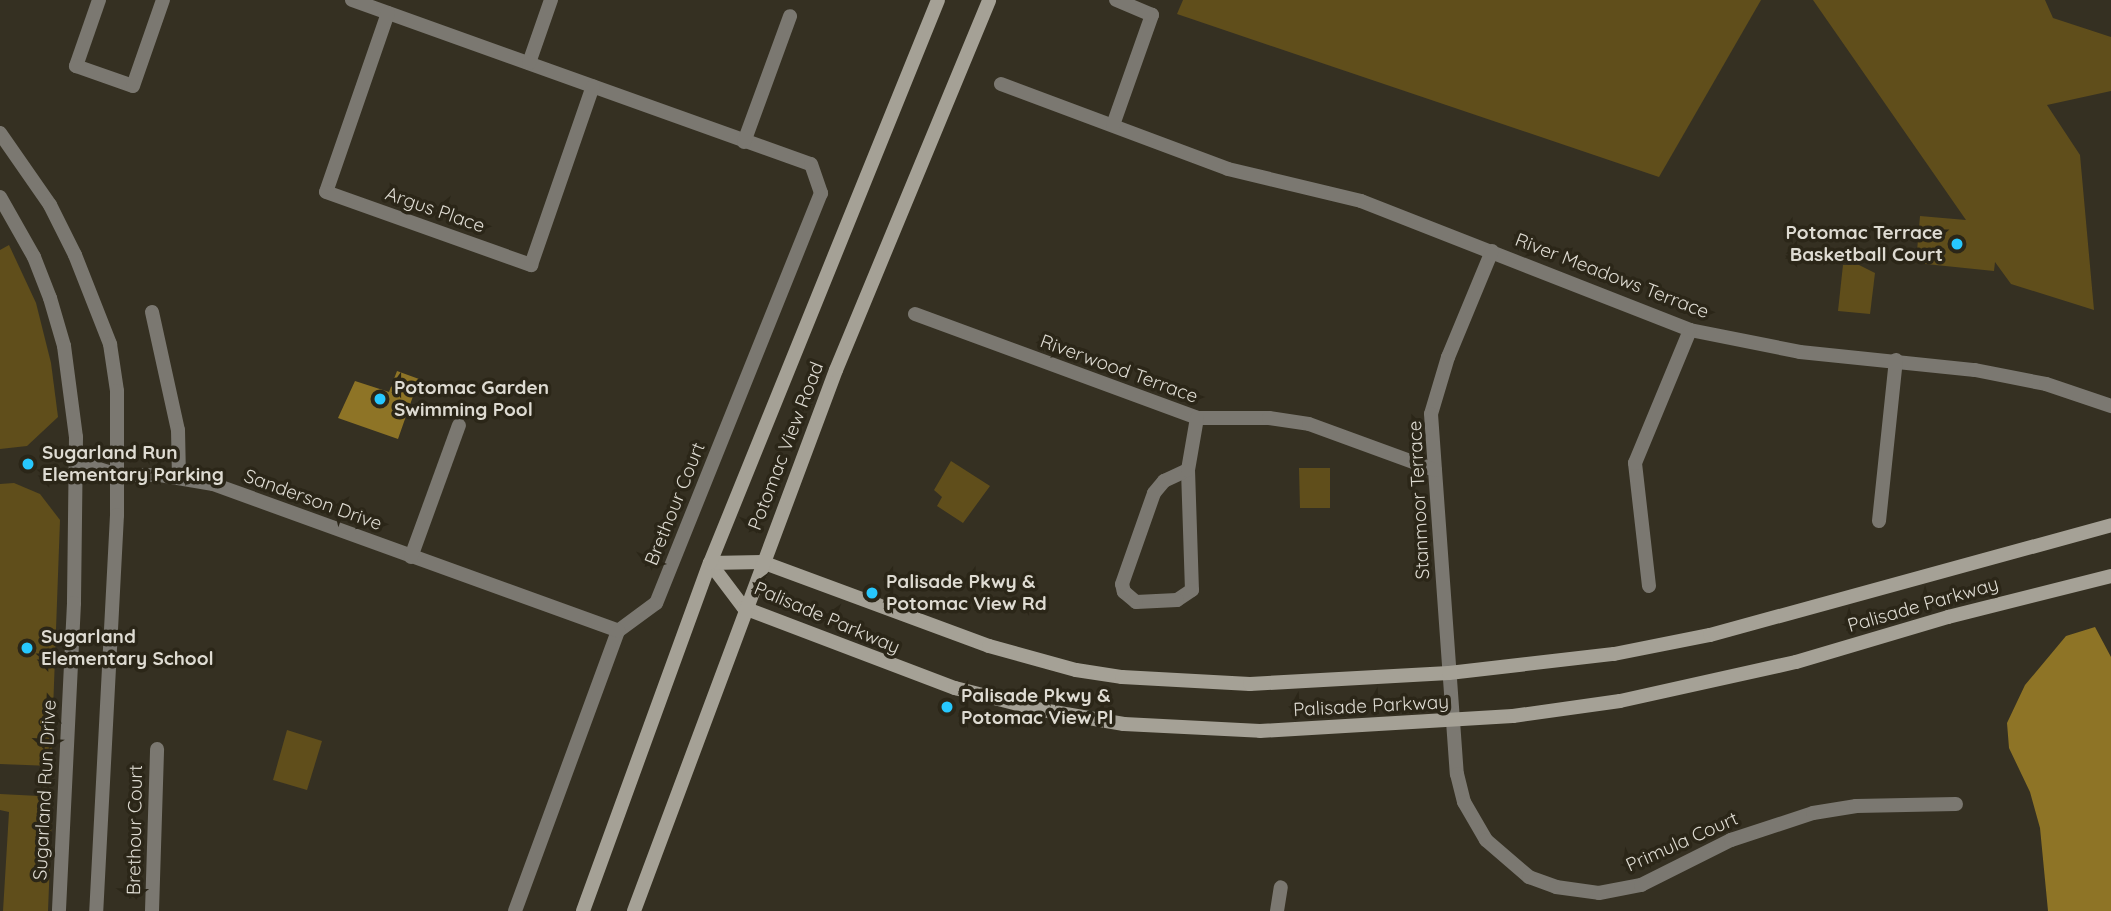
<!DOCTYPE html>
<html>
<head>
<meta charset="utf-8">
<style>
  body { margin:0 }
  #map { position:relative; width:2111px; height:911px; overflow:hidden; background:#353022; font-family:Quicksand,sans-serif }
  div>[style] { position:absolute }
  .green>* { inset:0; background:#604e1b }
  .water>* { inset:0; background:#8e7426 }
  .minor>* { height:14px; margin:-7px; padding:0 7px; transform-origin:7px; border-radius:7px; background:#7b7871 }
  .tertiary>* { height:14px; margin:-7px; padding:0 7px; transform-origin:7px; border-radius:7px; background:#7b7871 }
  .secondary>* { height:14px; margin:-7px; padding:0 7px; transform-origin:7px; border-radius:7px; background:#a5a196 }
  .dots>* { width:19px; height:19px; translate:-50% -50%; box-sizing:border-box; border:4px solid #2b2618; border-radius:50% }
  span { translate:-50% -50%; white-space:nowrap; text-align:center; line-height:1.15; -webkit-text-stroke:7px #2b2618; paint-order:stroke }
  .street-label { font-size:19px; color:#dedbd2 }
  .poi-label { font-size:19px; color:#dedbd2; font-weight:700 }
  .right { translate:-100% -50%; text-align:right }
  .left { translate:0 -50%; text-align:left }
</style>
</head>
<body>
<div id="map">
  <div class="green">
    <div style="clip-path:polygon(1183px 0,1761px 0,1659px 177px,1177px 14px)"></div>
    <div style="clip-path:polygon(1813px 0,2045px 0,2053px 18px,2111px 37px,2111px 91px,2047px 105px,2080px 155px,2094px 310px,2011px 284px,1995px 262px,1994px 271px,1916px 263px,1920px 216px,1966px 220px)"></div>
    <div style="clip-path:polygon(9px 245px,36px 303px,51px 363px,58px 417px,27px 446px,0 449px,0 250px)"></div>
    <div style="clip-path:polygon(1843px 265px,1859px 265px,1875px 273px,1870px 314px,1838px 311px)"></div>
    <div style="clip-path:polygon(951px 461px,990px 486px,963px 523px,937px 506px,942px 497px,934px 490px)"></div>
    <div style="clip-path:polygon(1299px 468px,1330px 468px,1330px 508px,1300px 508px)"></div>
    <div style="clip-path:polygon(14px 483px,40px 494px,60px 520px,51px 766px,0 764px,0 484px)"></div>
    <div style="clip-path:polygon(287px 730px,322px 741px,307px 790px,273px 780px)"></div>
    <div style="clip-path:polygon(0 794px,39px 796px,52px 811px,48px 911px,3px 911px,9px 812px,0 810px)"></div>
  </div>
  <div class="water">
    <div style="clip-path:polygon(397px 371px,419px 379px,398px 439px,338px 418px,355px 381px,389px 392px)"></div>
    <div style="clip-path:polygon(2095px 627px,2111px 657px,2111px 911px,2048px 911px,2040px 828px,2030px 792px,2009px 748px,2007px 723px,2025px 685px,2066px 636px)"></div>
  </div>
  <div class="minor">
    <div style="left:99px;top:0;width:70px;rotate:109.2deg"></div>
    <div style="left:76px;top:66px;width:60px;rotate:19.3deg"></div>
    <div style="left:133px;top:86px;width:91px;rotate:-70.8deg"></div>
    <div style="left:352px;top:0;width:487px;rotate:19.7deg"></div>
    <div style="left:811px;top:164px;width:31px;rotate:71deg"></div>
    <div style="left:821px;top:193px;width:442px;rotate:111.9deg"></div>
    <div style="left:656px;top:603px;width:47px;rotate:143.6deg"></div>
    <div style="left:618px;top:631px;width:298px;rotate:110.2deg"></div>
    <div style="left:388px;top:13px;width:189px;rotate:109.1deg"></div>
    <div style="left:326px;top:192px;width:218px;rotate:19.6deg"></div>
    <div style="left:531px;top:265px;width:189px;rotate:-70.9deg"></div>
    <div style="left:529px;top:63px;width:67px;rotate:-70.8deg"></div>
    <div style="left:1001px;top:84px;width:242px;rotate:20.5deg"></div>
    <div style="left:1228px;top:169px;width:137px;rotate:13.5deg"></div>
    <div style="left:1361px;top:201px;width:353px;rotate:21.4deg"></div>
    <div style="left:1690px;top:330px;width:112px;rotate:11.3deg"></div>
    <div style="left:1800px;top:352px;width:176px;rotate:5.9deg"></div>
    <div style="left:1975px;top:370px;width:72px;rotate:11.2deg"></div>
    <div style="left:2046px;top:384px;width:69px;rotate:18.7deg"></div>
    <div style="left:1113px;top:125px;width:117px;rotate:-70.5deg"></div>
    <div style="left:1152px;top:15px;width:39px;rotate:-157deg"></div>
    <div style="left:744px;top:142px;width:134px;rotate:-69.9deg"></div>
    <div style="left:1492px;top:251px;width:115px;rotate:112.5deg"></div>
    <div style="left:1448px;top:357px;width:59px;rotate:106.6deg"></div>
    <div style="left:1431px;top:414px;width:361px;rotate:85.9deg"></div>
    <div style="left:1457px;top:774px;width:29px;rotate:76deg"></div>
    <div style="left:1464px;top:802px;width:44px;rotate:59.9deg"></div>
    <div style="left:1486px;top:840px;width:57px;rotate:40.7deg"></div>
    <div style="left:1529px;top:877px;width:29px;rotate:20deg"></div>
    <div style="left:1556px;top:887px;width:43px;rotate:7.9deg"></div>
    <div style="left:1599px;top:893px;width:43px;rotate:-10.8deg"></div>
    <div style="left:1641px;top:885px;width:101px;rotate:-26.6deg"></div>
    <div style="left:1731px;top:840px;width:86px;rotate:-18.2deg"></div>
    <div style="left:1813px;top:813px;width:44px;rotate:-9.2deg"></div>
    <div style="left:1856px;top:806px;width:100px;rotate:-1.1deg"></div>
    <div style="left:152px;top:312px;width:121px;rotate:77.6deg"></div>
    <div style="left:178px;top:430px;width:47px;rotate:88.8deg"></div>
    <div style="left:915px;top:314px;width:301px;rotate:20.2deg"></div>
    <div style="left:1197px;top:418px;width:72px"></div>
    <div style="left:1269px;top:418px;width:40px;rotate:8.5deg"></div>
    <div style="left:1309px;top:424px;width:134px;rotate:20.1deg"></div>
    <div style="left:76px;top:462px;width:44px;rotate:17.2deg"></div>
    <div style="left:118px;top:475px;width:42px"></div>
    <div style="left:160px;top:475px;width:54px;rotate:9.6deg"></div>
    <div style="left:213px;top:484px;width:431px;rotate:19.9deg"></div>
    <div style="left:1188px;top:470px;width:120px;rotate:88.1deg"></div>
    <div style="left:1192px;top:590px;width:18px;rotate:146deg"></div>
    <div style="left:1177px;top:600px;width:41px;rotate:177.2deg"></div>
    <div style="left:1136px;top:602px;width:16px;rotate:-140deg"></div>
    <div style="left:1124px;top:592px;width:8px;rotate:-104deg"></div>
    <div style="left:1122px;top:584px;width:96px;rotate:-70.6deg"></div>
    <div style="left:1154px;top:493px;width:16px;rotate:-50deg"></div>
    <div style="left:1164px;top:481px;width:26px;rotate:-25deg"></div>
    <div style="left:1188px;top:470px;width:53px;rotate:-80.2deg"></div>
    <div style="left:1879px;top:521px;width:162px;rotate:-84deg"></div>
    <div style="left:411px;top:557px;width:140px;rotate:-70deg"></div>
    <div style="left:1649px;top:586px;width:124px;rotate:-96.5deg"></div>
    <div style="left:1635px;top:463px;width:144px;rotate:-67.5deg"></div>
    <div style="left:152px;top:911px;width:162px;rotate:-88.2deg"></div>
    <div style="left:1277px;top:911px;width:24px;rotate:-81deg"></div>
  </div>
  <div class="tertiary">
    <div style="left:0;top:133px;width:88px;rotate:55.2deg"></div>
    <div style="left:50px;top:205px;width:56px;rotate:63.4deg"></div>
    <div style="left:75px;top:255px;width:96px;rotate:68.5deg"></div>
    <div style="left:110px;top:344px;width:48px;rotate:81.5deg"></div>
    <div style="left:117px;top:391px;width:124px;rotate:90deg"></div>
    <div style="left:117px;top:515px;width:397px;rotate:93deg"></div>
    <div style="left:0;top:197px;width:69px;rotate:60.5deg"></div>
    <div style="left:34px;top:257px;width:44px;rotate:68.7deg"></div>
    <div style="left:50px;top:298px;width:50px;rotate:73.7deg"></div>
    <div style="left:64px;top:346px;width:92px;rotate:82.5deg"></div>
    <div style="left:76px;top:437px;width:166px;rotate:90.7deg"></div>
    <div style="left:74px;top:603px;width:308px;rotate:92.8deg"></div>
  </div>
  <div class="secondary">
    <div style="left:710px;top:563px;width:56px;rotate:52.9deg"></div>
    <div style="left:744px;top:608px;width:226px;rotate:20.8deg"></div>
    <div style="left:955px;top:688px;width:90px;rotate:14.2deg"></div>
    <div style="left:1042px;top:710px;width:83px;rotate:9.7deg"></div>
    <div style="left:1124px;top:724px;width:136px;rotate:2.9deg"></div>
    <div style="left:1260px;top:731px;width:253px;rotate:-3.4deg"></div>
    <div style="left:1513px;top:716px;width:108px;rotate:-8deg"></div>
    <div style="left:1620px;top:701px;width:180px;rotate:-12.5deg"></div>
    <div style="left:1796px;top:662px;width:159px;rotate:-16.5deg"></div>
    <div style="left:1948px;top:617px;width:168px;rotate:-14.1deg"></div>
    <div style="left:710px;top:563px;width:52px;rotate:-1.1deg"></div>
    <div style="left:762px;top:562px;width:242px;rotate:20.3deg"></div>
    <div style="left:989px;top:646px;width:90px;rotate:15.4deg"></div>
    <div style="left:1076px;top:670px;width:47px;rotate:8.7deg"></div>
    <div style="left:1122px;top:677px;width:128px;rotate:3.1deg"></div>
    <div style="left:1250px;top:684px;width:199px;rotate:-3.2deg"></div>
    <div style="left:1449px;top:673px;width:166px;rotate:-6.6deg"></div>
    <div style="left:1614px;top:654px;width:98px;rotate:-11.2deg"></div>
    <div style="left:1710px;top:635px;width:416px;rotate:-15.3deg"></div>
    <div style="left:583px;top:911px;width:370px;rotate:-70deg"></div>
    <div style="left:710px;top:563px;width:607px;rotate:-67.95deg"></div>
    <div style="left:634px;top:911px;width:577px;rotate:-69.53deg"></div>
    <div style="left:836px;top:370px;width:400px;rotate:-67.5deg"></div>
  </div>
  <div class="dots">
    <div style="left:1957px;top:244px;background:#27c8fe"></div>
    <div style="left:380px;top:399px;background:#27c8fe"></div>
    <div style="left:28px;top:464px;background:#27c8fe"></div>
    <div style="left:872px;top:593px;background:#27c8fe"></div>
    <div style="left:27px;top:648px;background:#27c8fe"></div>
    <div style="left:947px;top:707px;background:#27c8fe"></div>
  </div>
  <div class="street-label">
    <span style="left:435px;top:210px;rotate:19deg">Argus Place</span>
    <span style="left:1612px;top:276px;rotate:21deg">River Meadows Terrace</span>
    <span style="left:1119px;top:369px;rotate:20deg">Riverwood Terrace</span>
    <span style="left:786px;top:446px;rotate:-69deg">Potomac View Road</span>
    <span style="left:313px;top:500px;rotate:20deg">Sanderson Drive</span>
    <span style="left:1419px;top:500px;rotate:-93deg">Stanmoor Terrace</span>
    <span style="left:675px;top:504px;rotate:-68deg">Brethour Court</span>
    <span style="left:1923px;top:605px;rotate:-16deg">Palisade Parkway</span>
    <span style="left:827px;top:618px;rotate:23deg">Palisade Parkway</span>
    <span style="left:1371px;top:706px;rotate:-3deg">Palisade Parkway</span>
    <span style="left:45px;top:790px;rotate:-87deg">Sugarland Run Drive</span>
    <span style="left:135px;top:830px;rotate:-89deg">Brethour Court</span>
    <span style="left:1682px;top:842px;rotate:-24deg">Primula Court</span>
  </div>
  <div class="poi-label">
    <span class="right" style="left:1943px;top:244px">Potomac Terrace<br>Basketball Court</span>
    <span class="left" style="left:394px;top:399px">Potomac Garden<br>Swimming Pool</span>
    <span class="left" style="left:42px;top:464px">Sugarland Run<br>Elementary Parking</span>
    <span class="left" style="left:886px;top:593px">Palisade Pkwy &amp;<br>Potomac View Rd</span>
    <span class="left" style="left:41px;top:648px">Sugarland<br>Elementary School</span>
    <span class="left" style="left:961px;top:707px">Palisade Pkwy &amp;<br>Potomac View Pl</span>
  </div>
</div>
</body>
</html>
